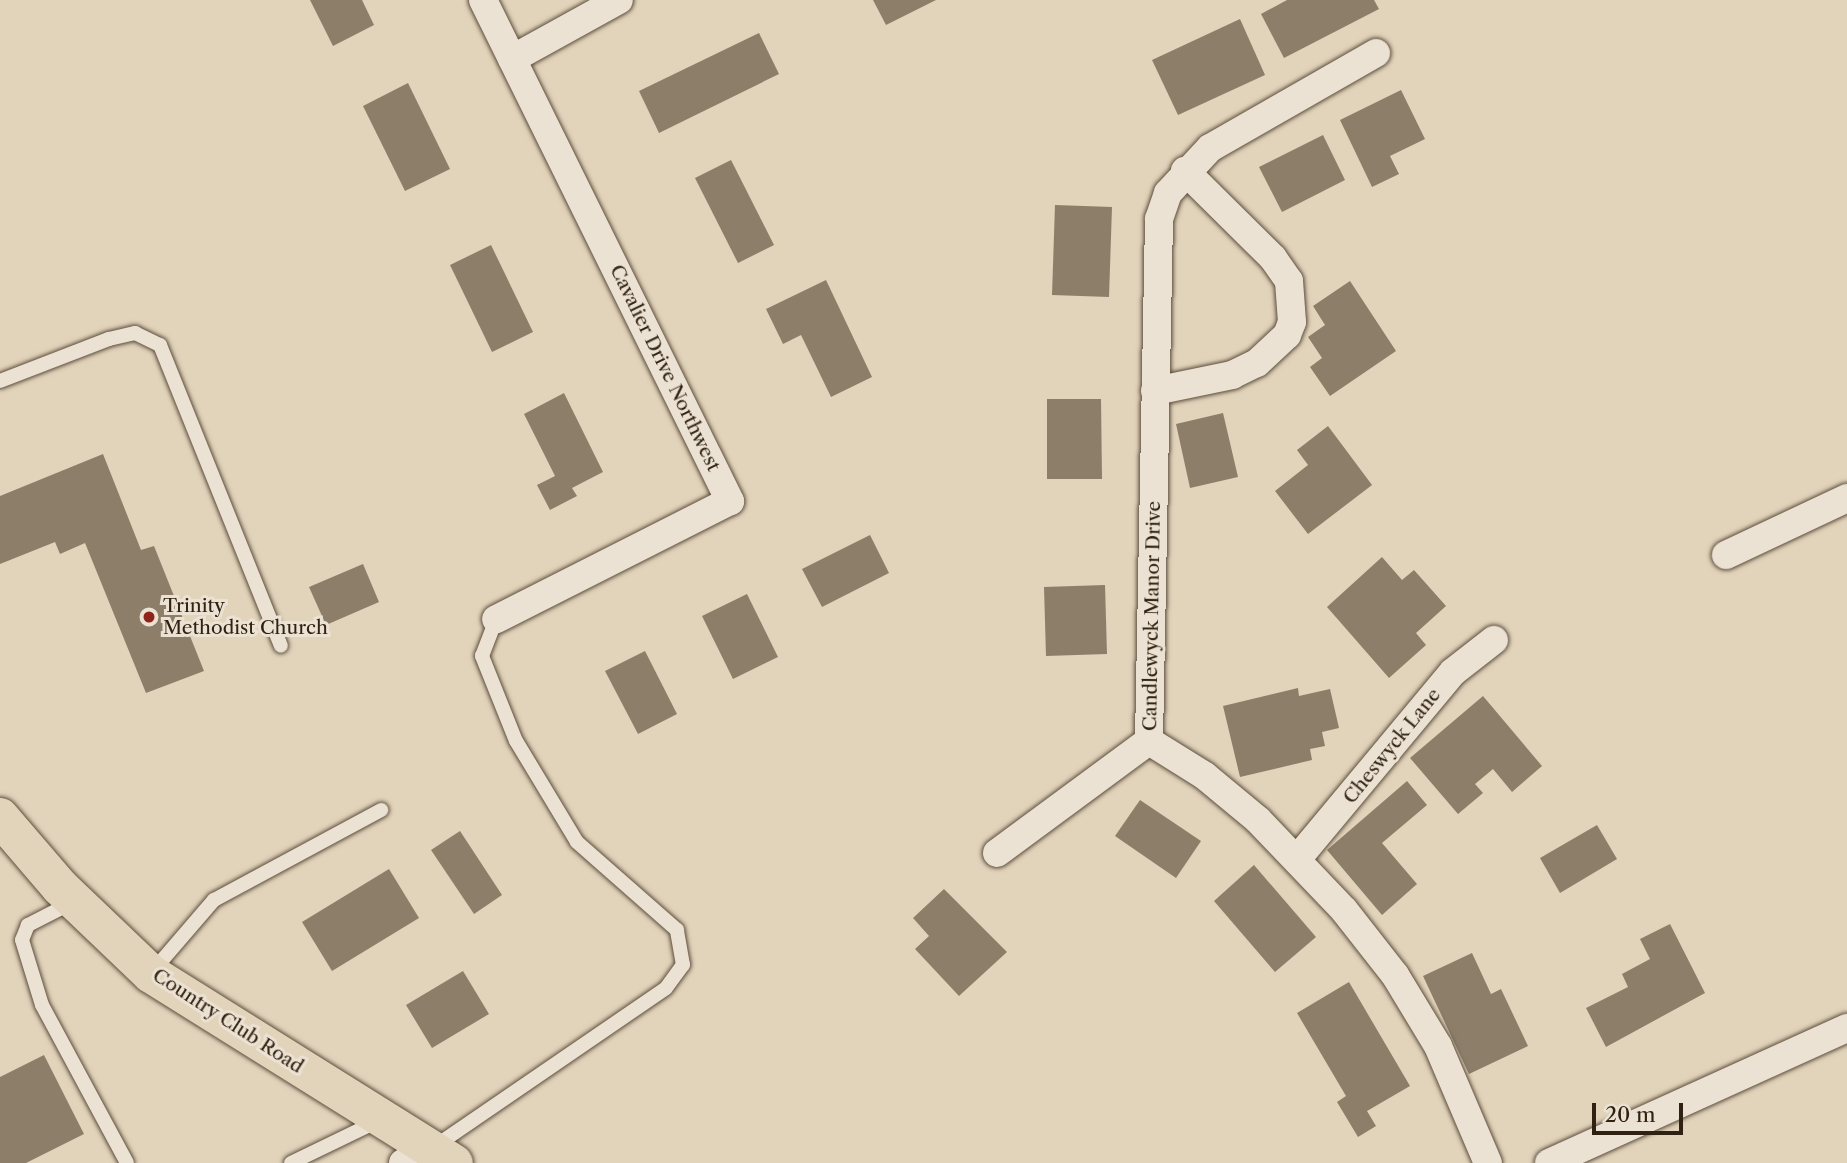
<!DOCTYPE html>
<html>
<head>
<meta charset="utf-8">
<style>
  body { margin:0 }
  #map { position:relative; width:1847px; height:1163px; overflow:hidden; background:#e2d3bb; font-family:"Libre Caslon Text",serif }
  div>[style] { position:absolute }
  .building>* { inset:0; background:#8d7e6a }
  .roads { filter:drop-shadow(0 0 2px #5c4e3c) drop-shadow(0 0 2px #5c4e3c) }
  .service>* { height:14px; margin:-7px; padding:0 7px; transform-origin:7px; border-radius:7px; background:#ece2d3 }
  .minor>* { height:28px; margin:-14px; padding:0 14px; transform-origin:14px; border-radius:14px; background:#ece2d3 }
  .primary>* { height:38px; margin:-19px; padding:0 19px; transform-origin:19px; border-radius:19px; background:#e2d3bb }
  .dots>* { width:19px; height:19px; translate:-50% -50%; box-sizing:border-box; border:4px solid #ece2d3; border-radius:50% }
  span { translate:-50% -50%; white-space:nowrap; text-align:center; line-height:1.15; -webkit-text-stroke:6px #ece2d3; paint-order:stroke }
  .street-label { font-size:19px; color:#302212 }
  .poi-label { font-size:19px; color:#302212 }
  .left { translate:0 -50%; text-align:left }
  .scale { position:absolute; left:1592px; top:1103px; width:91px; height:32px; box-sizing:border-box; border:4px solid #302212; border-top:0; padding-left:9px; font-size:21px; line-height:24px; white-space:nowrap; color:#302212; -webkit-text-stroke:5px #ece2d3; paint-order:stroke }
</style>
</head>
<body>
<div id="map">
  <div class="building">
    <div style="clip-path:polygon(310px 0,362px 0,374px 25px,333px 46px)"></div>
    <div style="clip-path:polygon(873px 0,936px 0,886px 25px)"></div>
    <div style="clip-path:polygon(1287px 0,1374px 0,1379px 9px,1284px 58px,1261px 14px)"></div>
    <div style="clip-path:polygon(1240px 19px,1265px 75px,1178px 115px,1152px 60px)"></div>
    <div style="clip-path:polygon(759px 33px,779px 74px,659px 133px,639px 91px)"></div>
    <div style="clip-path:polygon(408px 83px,450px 169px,405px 191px,363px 106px)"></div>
    <div style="clip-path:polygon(1401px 90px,1425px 139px,1390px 156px,1399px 174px,1372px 187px,1340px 120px)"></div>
    <div style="clip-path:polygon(1323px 135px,1345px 180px,1282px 212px,1259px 167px)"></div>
    <div style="clip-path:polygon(731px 160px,774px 245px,738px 263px,695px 178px)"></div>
    <div style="clip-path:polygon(1055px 205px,1112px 207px,1109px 297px,1052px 295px)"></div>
    <div style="clip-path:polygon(491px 245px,533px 332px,492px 352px,450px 265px)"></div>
    <div style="clip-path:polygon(826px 280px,872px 377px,831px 397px,801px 335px,783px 344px,766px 309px)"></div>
    <div style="clip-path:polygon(1350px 281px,1396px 351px,1330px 396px,1310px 367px,1322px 358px,1308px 337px,1325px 325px,1313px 306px)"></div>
    <div style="clip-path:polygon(564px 393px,603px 472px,572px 488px,577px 496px,550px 510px,537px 485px,555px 476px,524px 414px)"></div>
    <div style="clip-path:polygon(1047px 399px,1101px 399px,1102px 479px,1047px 479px)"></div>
    <div style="clip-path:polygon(1223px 413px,1238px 477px,1190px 488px,1176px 424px)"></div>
    <div style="clip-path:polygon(1328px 426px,1372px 485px,1308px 534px,1275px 491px,1308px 465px,1297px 450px)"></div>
    <div style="clip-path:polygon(103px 454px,141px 550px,154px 546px,204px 671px,146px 693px,85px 543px,60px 554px,55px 542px,0 564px,0 496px)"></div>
    <div style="clip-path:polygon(870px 535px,889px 573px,822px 607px,802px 569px)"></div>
    <div style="clip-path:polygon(1382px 557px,1402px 580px,1414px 570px,1446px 606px,1416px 633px,1426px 645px,1389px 678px,1327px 607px)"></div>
    <div style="clip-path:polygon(363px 564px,379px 602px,326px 625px,309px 587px)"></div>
    <div style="clip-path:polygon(1105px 585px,1107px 654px,1046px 656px,1044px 587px)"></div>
    <div style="clip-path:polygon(747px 594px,778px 657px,733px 679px,702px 616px)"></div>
    <div style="clip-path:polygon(645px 651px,677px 714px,638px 734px,605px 671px)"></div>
    <div style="clip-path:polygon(1298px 688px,1299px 696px,1330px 689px,1339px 728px,1322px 732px,1325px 746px,1310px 749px,1312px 760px,1240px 777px,1223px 706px)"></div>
    <div style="clip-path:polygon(1483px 696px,1542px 766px,1512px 792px,1493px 769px,1475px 784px,1483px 793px,1458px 814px,1410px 758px)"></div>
    <div style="clip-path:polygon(1407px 781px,1427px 805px,1382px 843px,1417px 884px,1382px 915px,1327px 850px)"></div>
    <div style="clip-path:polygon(1140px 800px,1201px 841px,1176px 878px,1115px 836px)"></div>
    <div style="clip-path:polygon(1597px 825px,1617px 859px,1560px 893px,1540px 858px)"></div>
    <div style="clip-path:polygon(460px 831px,502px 895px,474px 914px,431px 850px)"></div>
    <div style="clip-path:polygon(1254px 865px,1316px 937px,1275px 972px,1214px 901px)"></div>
    <div style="clip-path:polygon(389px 869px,419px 918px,332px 971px,302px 922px)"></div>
    <div style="clip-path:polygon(944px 889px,1007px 952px,959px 996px,915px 949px,929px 936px,913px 918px)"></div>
    <div style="clip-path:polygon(1670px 924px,1705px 993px,1606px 1047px,1586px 1008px,1628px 987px,1622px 974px,1650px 959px,1640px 939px)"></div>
    <div style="clip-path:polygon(1472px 953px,1491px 994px,1501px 989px,1528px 1046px,1469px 1074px,1423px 976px)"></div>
    <div style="clip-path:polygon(463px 971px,489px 1014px,432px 1048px,406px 1005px)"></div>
    <div style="clip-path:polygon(1349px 982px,1410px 1086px,1367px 1111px,1376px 1126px,1358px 1137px,1337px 1102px,1346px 1096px,1297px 1013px)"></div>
    <div style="clip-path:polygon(44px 1055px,84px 1134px,26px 1163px,0 1163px,0 1077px)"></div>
  </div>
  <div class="roads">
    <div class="service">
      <div style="left:0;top:381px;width:117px;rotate:-21.1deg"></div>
      <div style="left:109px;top:339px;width:27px;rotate:-13deg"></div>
      <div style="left:135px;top:333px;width:28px;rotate:26deg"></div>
      <div style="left:160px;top:345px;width:324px;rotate:68.1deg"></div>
      <div style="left:73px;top:902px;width:51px;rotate:152.9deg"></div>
      <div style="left:28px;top:925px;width:16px;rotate:112deg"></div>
      <div style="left:22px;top:940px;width:68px;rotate:72.9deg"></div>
      <div style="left:42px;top:1005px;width:179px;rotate:61.7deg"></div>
      <div style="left:152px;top:972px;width:95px;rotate:-49.3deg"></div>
      <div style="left:214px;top:900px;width:190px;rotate:-28.3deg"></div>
      <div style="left:434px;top:1147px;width:281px;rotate:-34.4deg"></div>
      <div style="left:666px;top:988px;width:29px;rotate:-54deg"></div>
      <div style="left:683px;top:965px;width:36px;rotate:-100deg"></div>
      <div style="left:677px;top:930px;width:133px;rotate:-138.7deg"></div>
      <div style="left:577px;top:842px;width:118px;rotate:-121.1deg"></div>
      <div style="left:516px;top:741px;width:92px;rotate:-111.8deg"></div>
      <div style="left:482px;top:656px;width:40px;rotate:-69deg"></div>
      <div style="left:291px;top:1163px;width:97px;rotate:-25.8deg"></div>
    </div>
    <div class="minor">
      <div style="left:483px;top:0;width:559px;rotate:63.76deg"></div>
      <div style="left:730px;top:501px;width:262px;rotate:153.2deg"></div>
      <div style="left:1376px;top:53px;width:191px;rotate:150.2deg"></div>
      <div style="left:1210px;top:148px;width:62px;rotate:133deg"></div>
      <div style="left:1168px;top:193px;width:28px;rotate:109deg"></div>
      <div style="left:1159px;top:219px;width:522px;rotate:91.1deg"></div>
      <div style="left:1149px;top:741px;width:66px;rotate:32deg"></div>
      <div style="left:1205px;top:776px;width:69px;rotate:39.7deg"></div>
      <div style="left:1258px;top:820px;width:124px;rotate:46.3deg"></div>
      <div style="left:1344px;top:910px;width:83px;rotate:51.9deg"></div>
      <div style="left:1395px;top:975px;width:83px;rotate:58.8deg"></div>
      <div style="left:1438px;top:1046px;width:127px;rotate:66.9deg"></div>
      <div style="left:512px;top:59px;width:122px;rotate:-28.9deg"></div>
      <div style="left:1155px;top:391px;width:79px;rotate:-11.7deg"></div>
      <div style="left:1232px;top:375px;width:28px;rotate:-26deg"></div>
      <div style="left:1257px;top:363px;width:41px;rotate:-43deg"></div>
      <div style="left:1287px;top:335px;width:14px;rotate:-69deg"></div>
      <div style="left:1292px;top:322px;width:41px;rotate:-94.2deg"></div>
      <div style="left:1289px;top:281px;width:28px;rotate:-125deg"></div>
      <div style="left:1273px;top:258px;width:124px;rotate:-135.3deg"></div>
      <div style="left:1726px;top:555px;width:134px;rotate:-25.2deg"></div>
      <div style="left:997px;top:853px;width:189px;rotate:-36.4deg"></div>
      <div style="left:1298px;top:858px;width:242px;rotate:-50.2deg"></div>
      <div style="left:1453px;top:672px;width:52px;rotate:-38deg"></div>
      <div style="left:403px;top:1163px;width:29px;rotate:-25deg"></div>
      <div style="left:1549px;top:1163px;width:327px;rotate:-24.4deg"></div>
    </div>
    <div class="primary">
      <div style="left:0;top:817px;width:92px;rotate:49.4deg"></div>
      <div style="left:60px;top:887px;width:126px;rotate:43.7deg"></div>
      <div style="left:151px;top:974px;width:357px;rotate:32deg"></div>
    </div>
  </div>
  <div class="dots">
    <div style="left:149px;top:617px;background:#8f2418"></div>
  </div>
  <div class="street-label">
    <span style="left:665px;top:368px;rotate:64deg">Cavalier Drive Northwest</span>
    <span style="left:1152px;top:616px;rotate:-89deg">Candlewyck Manor Drive</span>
    <span style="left:1392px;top:746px;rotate:-51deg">Cheswyck Lane</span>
    <span style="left:228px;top:1021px;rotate:33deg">Country Club Road</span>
  </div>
  <div class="poi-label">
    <span class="left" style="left:163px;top:617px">Trinity<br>Methodist Church</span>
  </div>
  <div class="scale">20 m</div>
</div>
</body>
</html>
